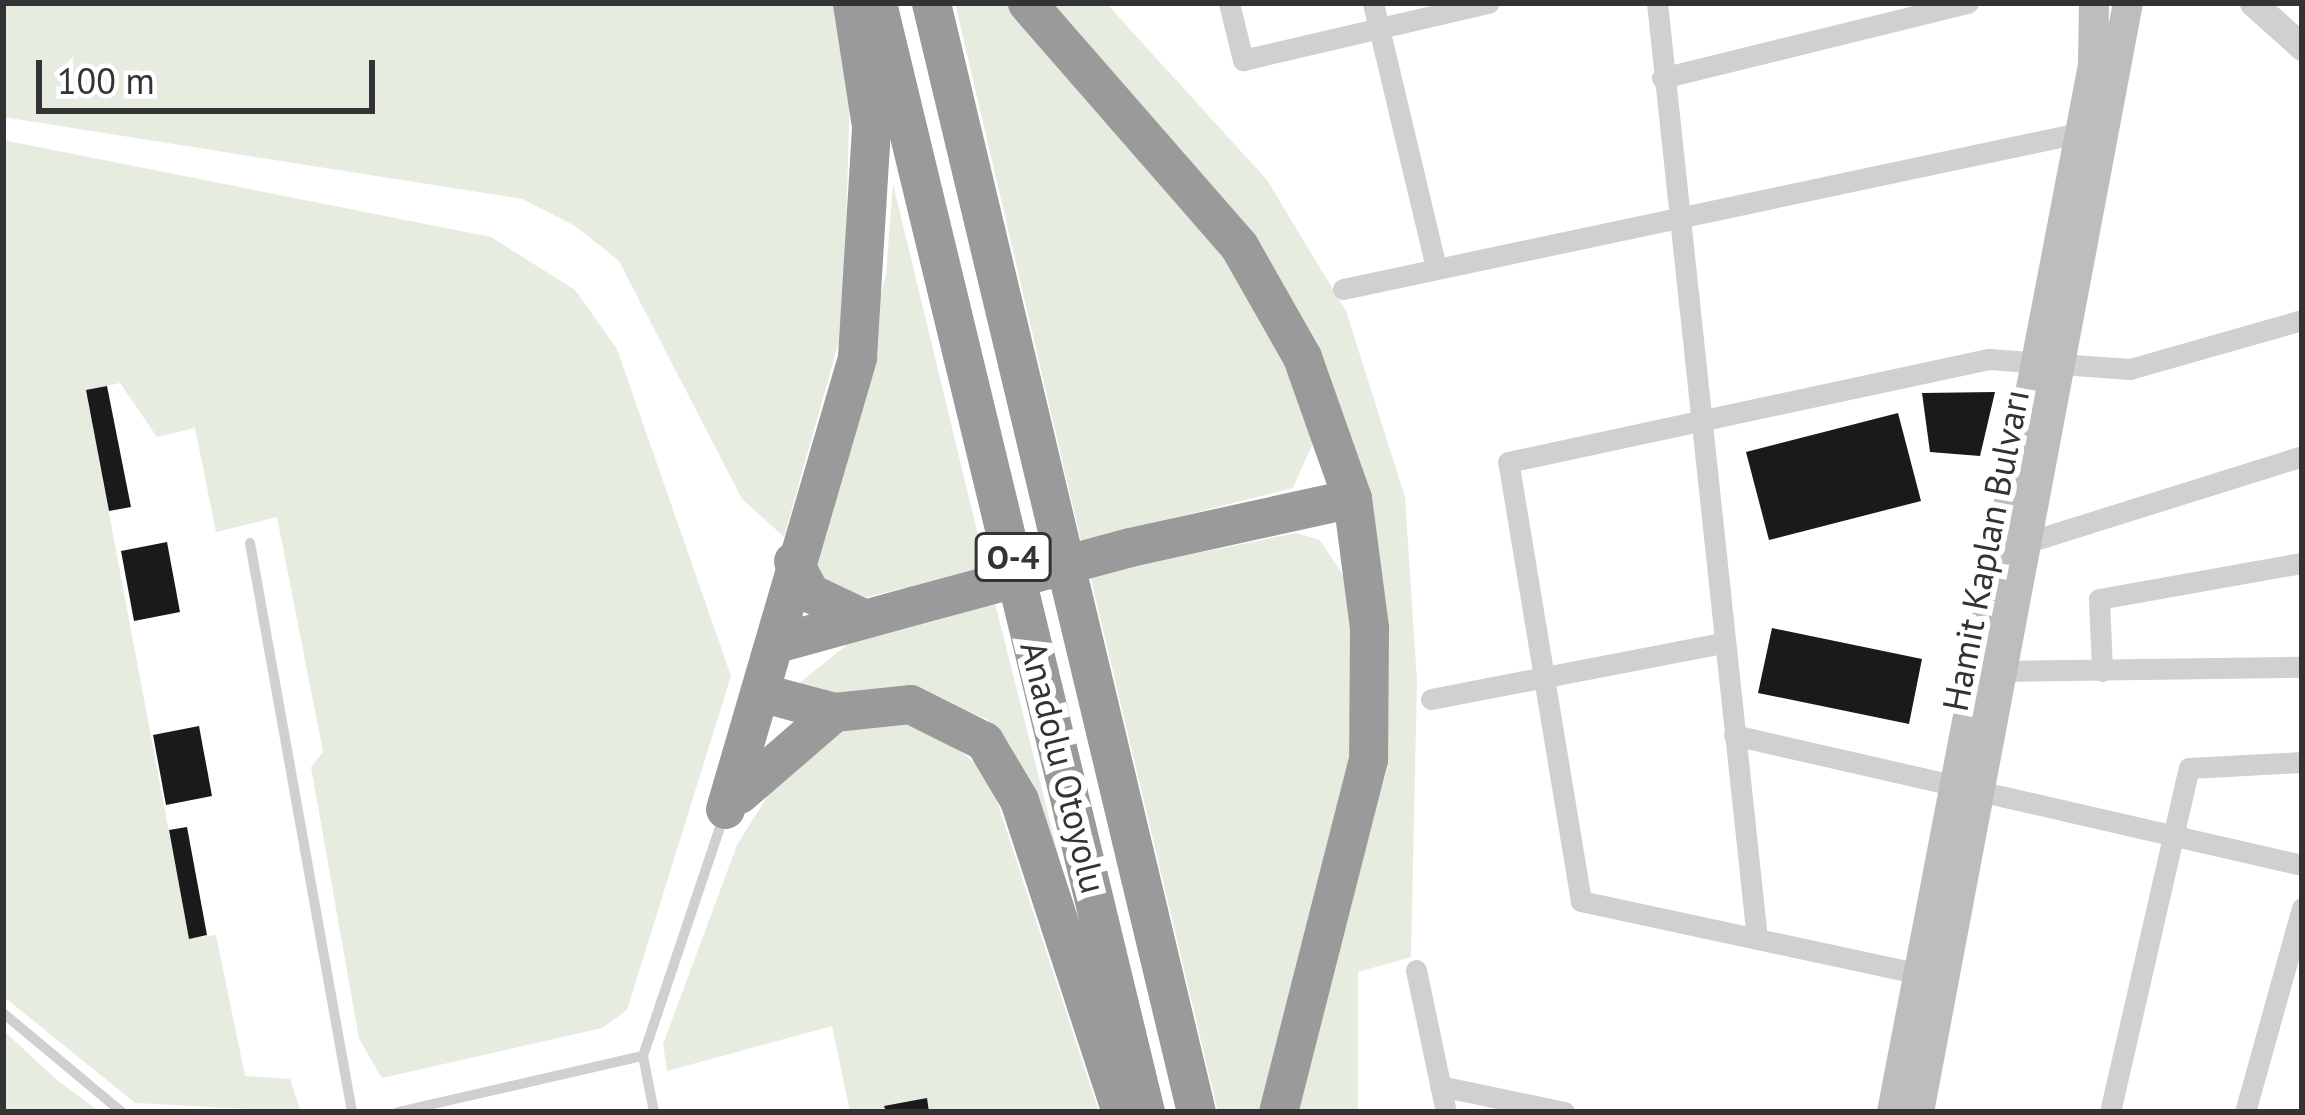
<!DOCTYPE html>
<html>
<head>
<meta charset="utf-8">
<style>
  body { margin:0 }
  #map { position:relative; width:2305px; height:1115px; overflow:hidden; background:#fff; font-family:"PT Sans",sans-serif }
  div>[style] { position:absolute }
  .green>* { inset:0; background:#e6ecdf }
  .building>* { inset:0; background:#1a1a1a }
  .service>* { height:10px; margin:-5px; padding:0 5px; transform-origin:5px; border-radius:5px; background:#d0d0d0 }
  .minor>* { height:21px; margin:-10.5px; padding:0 10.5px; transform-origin:10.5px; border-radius:10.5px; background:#d0d0d0 }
  .tertiary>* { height:27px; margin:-13.5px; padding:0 13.5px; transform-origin:13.5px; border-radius:13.5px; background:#d0d0d0 }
  .secondary>* { height:30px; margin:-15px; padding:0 15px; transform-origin:15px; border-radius:15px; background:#bdbdbd }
  .motorway>* { height:39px; margin:-19.5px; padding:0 19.5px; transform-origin:19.5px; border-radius:19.5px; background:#9a9a9a }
  .motorway-bridge>* { height:39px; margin:-19.5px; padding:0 19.5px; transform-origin:19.5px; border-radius:19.5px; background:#9a9a9a }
  span { translate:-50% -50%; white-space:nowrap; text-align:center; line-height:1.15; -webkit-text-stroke:12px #fff; paint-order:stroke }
  .shield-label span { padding:3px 9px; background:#fff; border:3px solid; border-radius:9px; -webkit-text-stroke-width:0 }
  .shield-label { font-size:33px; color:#333; font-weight:700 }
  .street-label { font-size:36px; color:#333 }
  .frame { position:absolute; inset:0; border:6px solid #333; pointer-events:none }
  .scale { position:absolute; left:36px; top:60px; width:339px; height:54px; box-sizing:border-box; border:6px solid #333; border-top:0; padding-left:15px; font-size:36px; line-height:42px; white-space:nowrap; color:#333; -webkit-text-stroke:9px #fff; paint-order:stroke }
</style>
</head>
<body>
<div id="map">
  <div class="green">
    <div style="clip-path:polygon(3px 3px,837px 3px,850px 93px,843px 327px,784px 537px,742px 499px,619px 261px,575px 226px,522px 199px,3px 117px)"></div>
    <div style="clip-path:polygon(955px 3px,1007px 3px,1176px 184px,1286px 355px,1314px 441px,1293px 488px,1081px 541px)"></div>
    <div style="clip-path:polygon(1044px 3px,1106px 3px,1267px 180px,1346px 311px,1405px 497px,1417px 681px,1411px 957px,1358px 972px,1358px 1112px,1293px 1112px,1373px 804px,1337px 414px)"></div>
    <div style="clip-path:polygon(3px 140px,491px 237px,575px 290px,617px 349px,731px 676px,627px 1010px,602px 1028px,382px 1078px,359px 1039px,311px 767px,323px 752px,277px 517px,216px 532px,195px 428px,157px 437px,120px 383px,86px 391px,189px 938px,216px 935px,245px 1076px,290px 1079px,301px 1112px,135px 1103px,3px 996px)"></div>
    <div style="clip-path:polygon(893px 184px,986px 568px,863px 598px,811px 576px,886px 274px)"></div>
    <div style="clip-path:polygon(1296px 533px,1320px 540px,1350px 586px,1354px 760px,1262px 1112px,1218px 1112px,1090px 575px)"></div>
    <div style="clip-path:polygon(994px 599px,1071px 905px,1025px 772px,987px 719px,932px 697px,846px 700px,797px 685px,854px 639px)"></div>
    <div style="clip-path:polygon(890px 720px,932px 728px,988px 774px,1099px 1112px,850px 1112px,832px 1026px,667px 1071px,663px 1044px,737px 845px,773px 787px,827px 734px)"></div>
    <div style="clip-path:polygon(3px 1030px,57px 1080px,100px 1112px,3px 1112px)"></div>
  </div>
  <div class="building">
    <div style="clip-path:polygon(107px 386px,131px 507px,109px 511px,86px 390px)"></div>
    <div style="clip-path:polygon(1995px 392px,1980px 456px,1930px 452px,1922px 393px)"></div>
    <div style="clip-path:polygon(1898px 413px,1921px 501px,1769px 540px,1746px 452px)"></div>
    <div style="clip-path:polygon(167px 542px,180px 612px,134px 621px,121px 551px)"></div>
    <div style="clip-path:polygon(1772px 628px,1922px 659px,1909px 724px,1758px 693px)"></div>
    <div style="clip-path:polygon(199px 726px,212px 796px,166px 805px,153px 735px)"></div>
    <div style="clip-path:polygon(187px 827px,207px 935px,189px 939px,169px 830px)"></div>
    <div style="clip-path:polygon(927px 1098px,929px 1112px,886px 1112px,884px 1106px)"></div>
  </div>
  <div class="service">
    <div style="left:250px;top:543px;width:578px;rotate:79.84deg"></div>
    <div style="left:3px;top:1013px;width:155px;rotate:39.8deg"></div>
    <div style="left:643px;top:1056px;width:57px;rotate:78.9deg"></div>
    <div style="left:398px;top:1112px;width:251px;rotate:-12.9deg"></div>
    <div style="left:643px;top:1056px;width:251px;rotate:-71.4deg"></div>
  </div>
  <div class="minor">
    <div style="left:1229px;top:3px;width:59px;rotate:76.2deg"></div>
    <div style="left:1243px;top:60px;width:252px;rotate:-13.1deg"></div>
    <div style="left:1373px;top:3px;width:271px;rotate:76.6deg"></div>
    <div style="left:1657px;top:3px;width:941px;rotate:83.9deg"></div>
    <div style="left:1662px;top:78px;width:315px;rotate:-13.8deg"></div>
    <div style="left:1343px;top:289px;width:752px;rotate:-11.97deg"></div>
    <div style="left:2025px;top:543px;width:290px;rotate:-17.4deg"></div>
    <div style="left:2002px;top:671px;width:300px;rotate:-0.8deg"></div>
    <div style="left:2102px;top:671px;width:72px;rotate:-92.4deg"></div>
    <div style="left:2099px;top:599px;width:206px;rotate:-10.1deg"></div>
    <div style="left:1431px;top:699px;width:297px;rotate:-10.9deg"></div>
    <div style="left:1734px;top:735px;width:583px;rotate:12.89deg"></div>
    <div style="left:1416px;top:970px;width:145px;rotate:78.1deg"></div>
    <div style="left:1916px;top:973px;width:343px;rotate:-167.9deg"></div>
    <div style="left:1581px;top:901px;width:445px;rotate:-99.4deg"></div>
    <div style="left:1508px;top:462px;width:492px;rotate:-12.1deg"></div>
    <div style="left:1989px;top:359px;width:141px;rotate:4.1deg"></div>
    <div style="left:2130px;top:369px;width:179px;rotate:-15.9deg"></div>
    <div style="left:1440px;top:1086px;width:127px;rotate:11.8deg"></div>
    <div style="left:2110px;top:1112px;width:353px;rotate:-77.1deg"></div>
    <div style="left:2189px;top:768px;width:113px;rotate:-3deg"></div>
    <div style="left:2245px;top:1112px;width:212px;rotate:-74.4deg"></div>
  </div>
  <div class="tertiary">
    <div style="left:2253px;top:3px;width:66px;rotate:41.9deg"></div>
  </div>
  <div class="secondary">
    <div style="left:1892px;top:1112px;width:1066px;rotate:-79.13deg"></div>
    <div style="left:2093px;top:65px;width:62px;rotate:-89.1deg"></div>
    <div style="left:1919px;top:1112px;width:1129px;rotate:-79.33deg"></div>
  </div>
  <div class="motorway">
    <div style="left:877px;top:3px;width:1141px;rotate:76.41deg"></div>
    <div style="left:931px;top:3px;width:1140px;rotate:76.56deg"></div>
    <div style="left:1027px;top:3px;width:322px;rotate:48.9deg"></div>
    <div style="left:1239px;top:246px;width:128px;rotate:60.4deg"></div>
    <div style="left:1302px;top:357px;width:150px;rotate:70.5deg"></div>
    <div style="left:1352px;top:498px;width:131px;rotate:82.5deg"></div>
    <div style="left:1369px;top:628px;width:131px;rotate:90.4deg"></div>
    <div style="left:1368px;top:759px;width:364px;rotate:104.3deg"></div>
    <div style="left:1130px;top:547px;width:227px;rotate:-12.4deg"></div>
    <div style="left:793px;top:561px;width:36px;rotate:62deg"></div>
    <div style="left:810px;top:593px;width:56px;rotate:25.2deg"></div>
    <div style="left:777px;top:643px;width:143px;rotate:-15.4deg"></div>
    <div style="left:767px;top:694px;width:69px;rotate:15deg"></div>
    <div style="left:834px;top:712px;width:76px;rotate:-6deg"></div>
    <div style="left:910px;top:704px;width:83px;rotate:26.6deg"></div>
    <div style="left:984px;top:741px;width:69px;rotate:59.3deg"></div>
    <div style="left:1019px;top:800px;width:328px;rotate:71.9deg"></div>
    <div style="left:739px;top:794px;width:125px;rotate:-40.8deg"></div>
    <div style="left:725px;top:809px;width:471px;rotate:-73.7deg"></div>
    <div style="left:857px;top:357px;width:231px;rotate:-86.5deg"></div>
    <div style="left:871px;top:126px;width:124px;rotate:-98.8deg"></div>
  </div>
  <div class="motorway-bridge">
    <div style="left:915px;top:605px;width:223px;rotate:-15.1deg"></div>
  </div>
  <div class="shield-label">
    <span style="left:1013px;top:557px">O-4</span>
  </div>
  <div class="street-label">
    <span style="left:1985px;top:550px;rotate:-79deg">Hamit Kaplan Bulvarı</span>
    <span style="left:1064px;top:767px;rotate:76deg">Anadolu Otoyolu</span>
  </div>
  <div class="frame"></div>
  <div class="scale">100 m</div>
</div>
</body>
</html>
